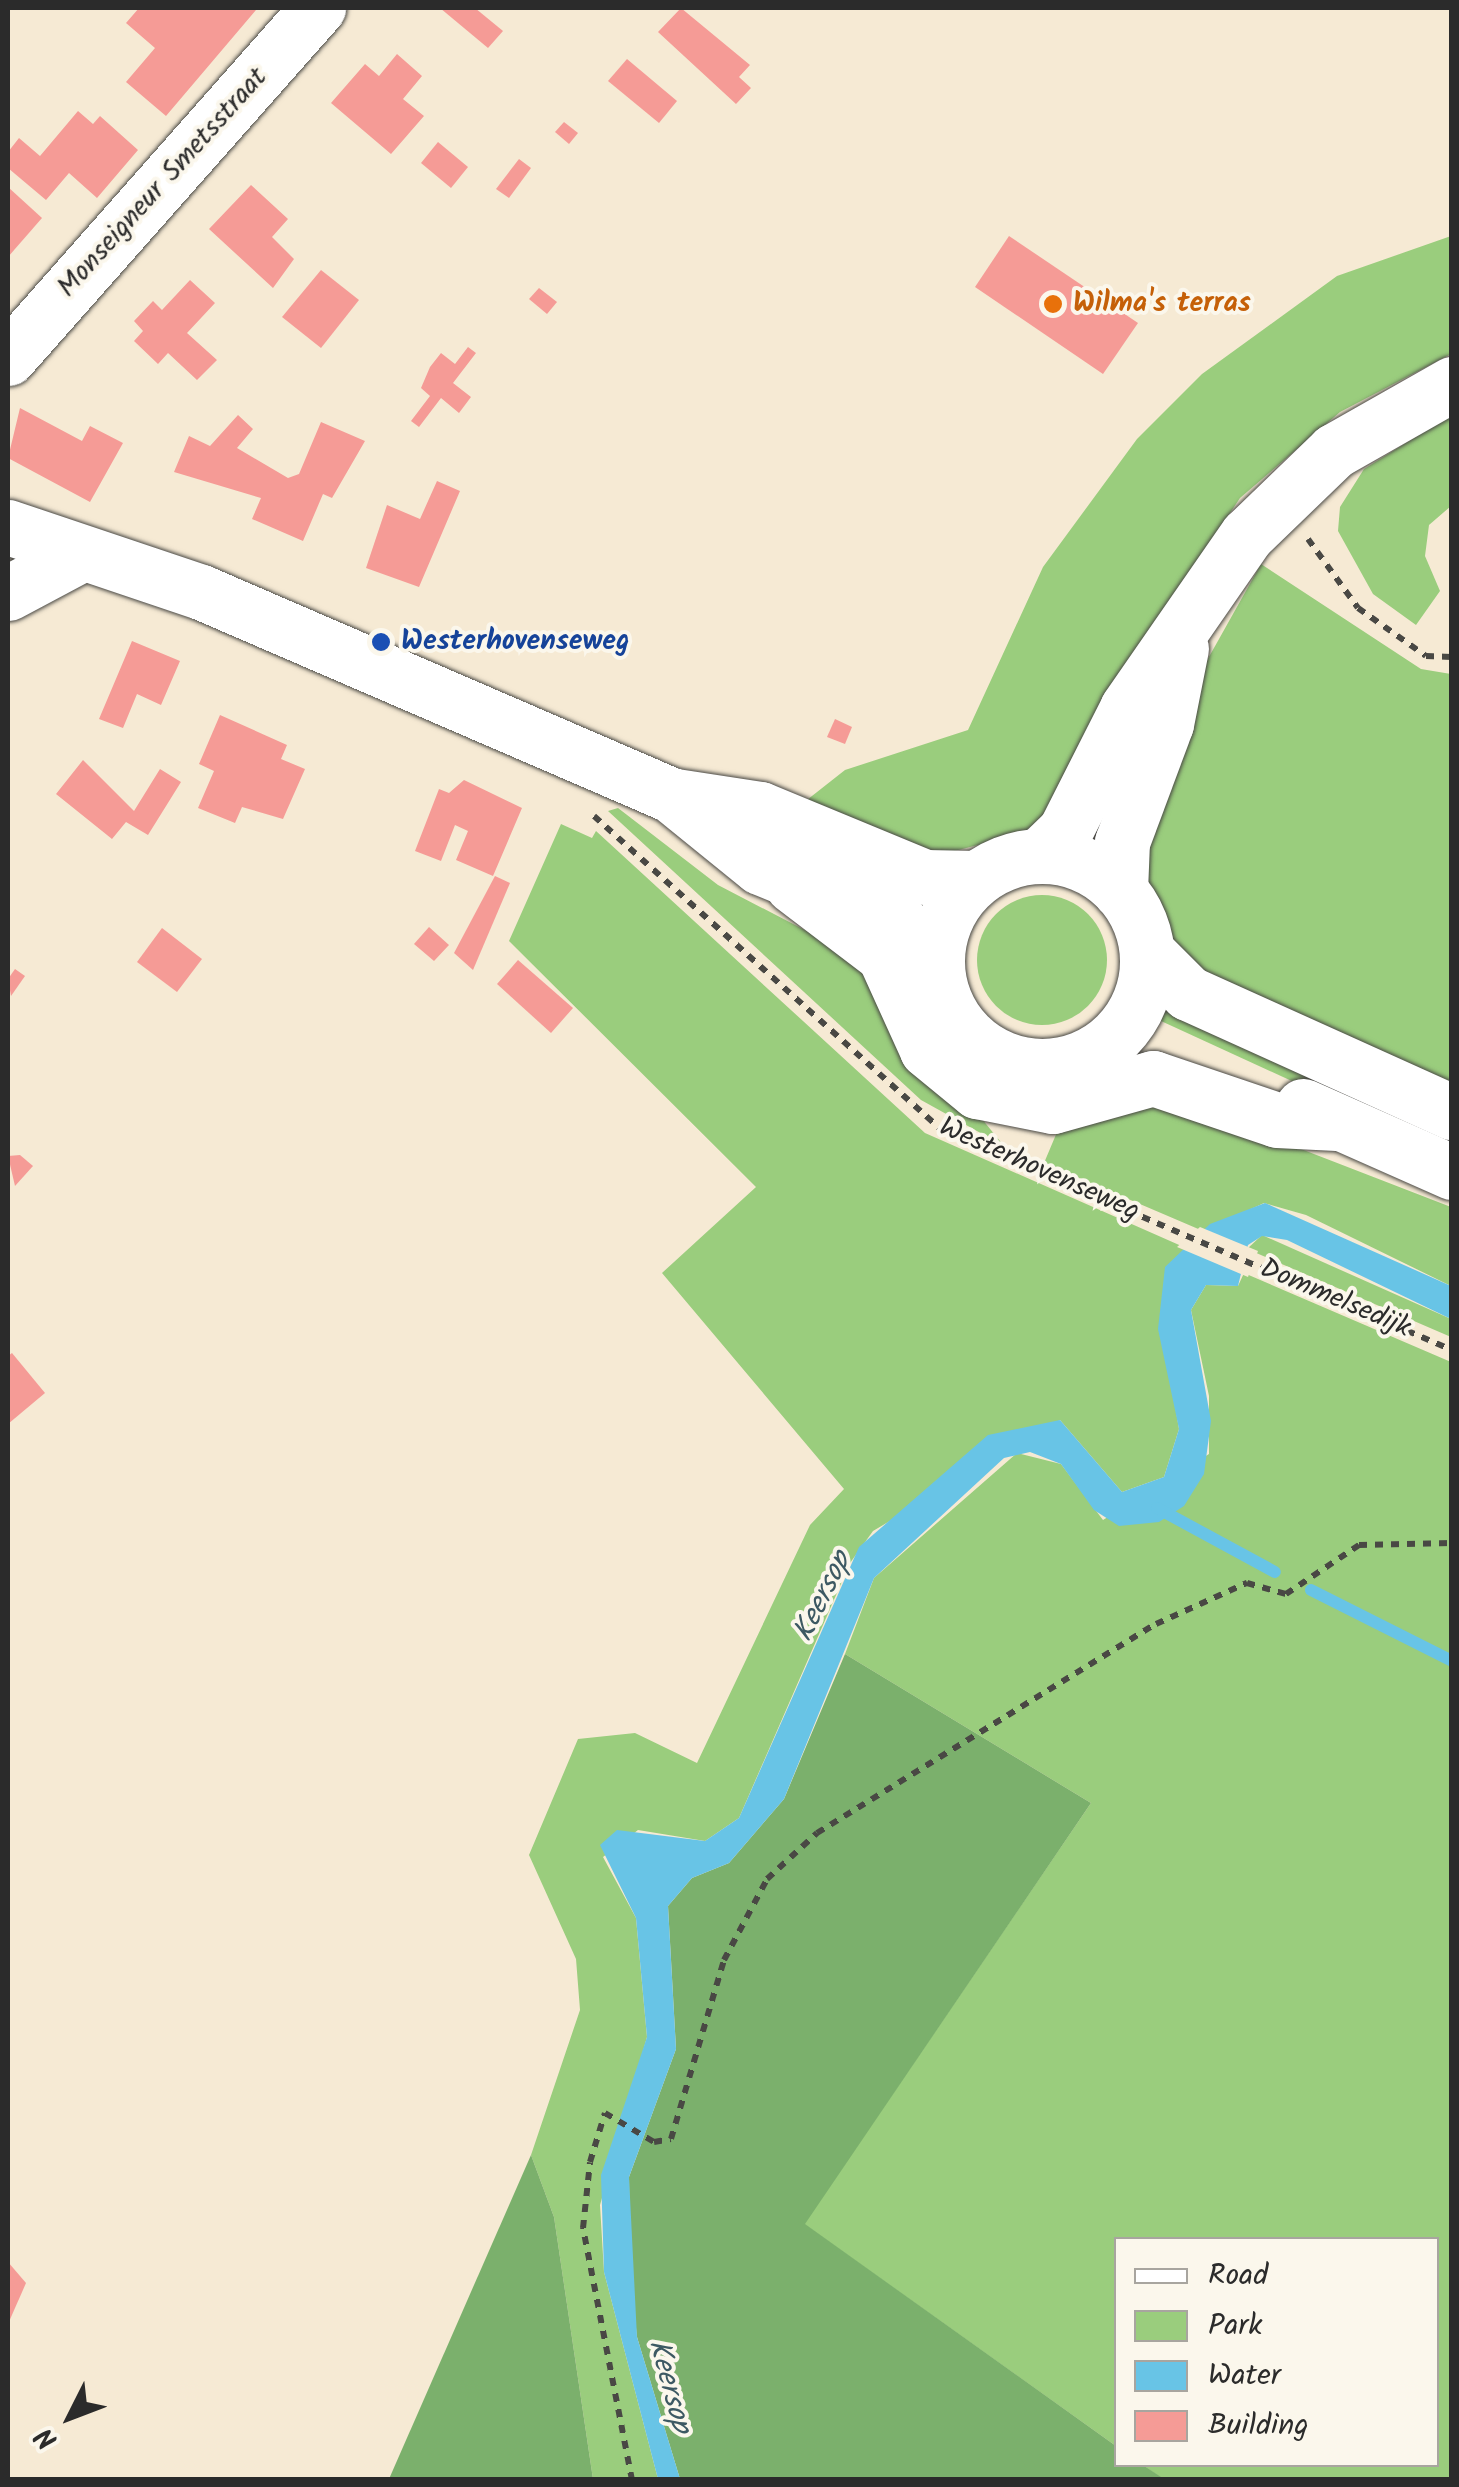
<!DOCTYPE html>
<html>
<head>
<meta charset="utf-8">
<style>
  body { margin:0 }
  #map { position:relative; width:1459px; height:2487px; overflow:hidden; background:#f6ead4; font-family:Kalam,sans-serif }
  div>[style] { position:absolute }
  .green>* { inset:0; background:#9acd7d }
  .round { border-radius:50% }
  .forest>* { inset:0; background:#7bb06c }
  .water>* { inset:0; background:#68c4e6 }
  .pier>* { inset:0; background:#f6ead4 }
  .stream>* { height:12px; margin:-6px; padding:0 6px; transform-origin:6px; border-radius:6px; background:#68c4e6 }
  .building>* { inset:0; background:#f59b96 }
  .path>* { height:6px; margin-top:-3px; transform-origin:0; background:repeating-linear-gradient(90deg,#494844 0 8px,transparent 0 16px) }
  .roads { filter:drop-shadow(0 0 2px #494844) drop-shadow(0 0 2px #494844) }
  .minor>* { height:55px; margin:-27.5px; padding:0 27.5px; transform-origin:27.5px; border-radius:27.5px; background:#fff }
  .major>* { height:55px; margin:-27.5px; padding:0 27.5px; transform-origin:27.5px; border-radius:27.5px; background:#fff }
  .major>.ring { margin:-27.5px; padding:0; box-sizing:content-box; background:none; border:55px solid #fff; border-radius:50% }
  .dots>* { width:28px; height:28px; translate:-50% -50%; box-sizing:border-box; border:5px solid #fbf7ec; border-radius:50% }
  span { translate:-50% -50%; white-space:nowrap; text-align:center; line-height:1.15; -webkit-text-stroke:8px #fbf7ec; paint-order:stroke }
  .street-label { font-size:28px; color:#2b2b2b }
  .food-label { font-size:28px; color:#c56008; font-weight:700 }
  .left { translate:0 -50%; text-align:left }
  .transit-label { font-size:28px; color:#164399; font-weight:700 }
  .water-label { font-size:30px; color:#3d5963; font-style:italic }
  .frame { position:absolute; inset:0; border:10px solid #2b2b2b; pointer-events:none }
  .legend { position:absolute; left:1114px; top:2237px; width:325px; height:230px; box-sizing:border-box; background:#fbf7ec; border:2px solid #a8a59f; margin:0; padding:12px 18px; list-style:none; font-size:30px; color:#2b2b2b }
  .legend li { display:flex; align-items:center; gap:20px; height:50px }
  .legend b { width:50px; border:2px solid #a8a59f }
  .north { position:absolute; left:20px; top:2367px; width:100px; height:100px; -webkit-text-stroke:8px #fbf7ec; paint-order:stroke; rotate:228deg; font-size:28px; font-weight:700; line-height:40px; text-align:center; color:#2b2b2b }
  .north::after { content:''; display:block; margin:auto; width:35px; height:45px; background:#2b2b2b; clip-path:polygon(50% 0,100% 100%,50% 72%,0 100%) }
</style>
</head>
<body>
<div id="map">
  <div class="green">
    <div style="clip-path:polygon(1451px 236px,1451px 354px,1340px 412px,1240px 498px,1158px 621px,1068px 798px,1029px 832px,935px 856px,798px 807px,845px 770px,968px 730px,1043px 567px,1137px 439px,1202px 374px,1337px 276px)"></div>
    <div style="clip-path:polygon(1451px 415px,1451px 506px,1429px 525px,1425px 556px,1440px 591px,1416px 625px,1373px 594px,1338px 531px,1340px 507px,1364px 469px)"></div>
    <div style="clip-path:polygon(1261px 564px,1421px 669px,1451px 674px,1451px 1094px,1206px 987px,1168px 941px,1150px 892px,1143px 853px,1205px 664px)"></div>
    <div style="clip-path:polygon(618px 808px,718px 885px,845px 951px,1004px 1146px,921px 1100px,608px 811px)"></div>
    <div style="clip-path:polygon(561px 824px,592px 838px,596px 831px,925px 1133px,1186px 1248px,1168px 1363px,1179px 1429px,1164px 1477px,1122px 1492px,1060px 1420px,873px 1531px,850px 1563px,739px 1818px,705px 1841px,638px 1830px,603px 1857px,636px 1918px,647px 2037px,600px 2205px,604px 2272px,658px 2479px,593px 2479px,554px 2217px,531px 2155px,580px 2010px,576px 1959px,529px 1855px,578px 1739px,635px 1733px,697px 1763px,810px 1525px,844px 1489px,662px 1273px,756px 1187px,509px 941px)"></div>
    <div class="round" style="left:977px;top:895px;width:130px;height:130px"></div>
    <div style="clip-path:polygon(1168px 1004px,1451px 1124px,1451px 1154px,1161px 1021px)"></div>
    <div style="clip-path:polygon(1190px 1106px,1451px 1207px,1451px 1286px,1306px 1215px,1264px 1203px,1203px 1231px,1044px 1163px,1060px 1125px,1123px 1107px)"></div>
    <div style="clip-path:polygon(1262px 1235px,1451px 1319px,1451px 1337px,1247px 1249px)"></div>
    <div style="clip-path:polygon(1244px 1273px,1451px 1362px,1451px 2479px,1164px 2480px,1143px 2465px,1436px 2464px,1436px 2240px,1116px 2240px,1116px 2446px,804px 2224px,1091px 1803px,845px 1654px,874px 1578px,1017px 1453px,1061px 1464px,1103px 1520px,1209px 1454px,1209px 1396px,1191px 1310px,1206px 1285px,1238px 1286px)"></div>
  </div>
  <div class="forest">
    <div style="clip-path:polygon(845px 1654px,1091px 1803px,805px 2224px,1116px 2446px,1116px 2464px,1143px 2465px,1164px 2479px,680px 2479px,637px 2337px,630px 2272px,629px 2177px,676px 2049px,668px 1906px,692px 1878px,729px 1863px,784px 1799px)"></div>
    <div style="clip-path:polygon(531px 2155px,554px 2217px,593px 2479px,389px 2479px)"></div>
  </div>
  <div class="water">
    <div style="clip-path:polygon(1265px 1203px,1451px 1286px,1451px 1319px,1287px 1240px,1262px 1236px,1248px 1245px,1238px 1286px,1206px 1285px,1191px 1310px,1211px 1421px,1204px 1474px,1184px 1506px,1159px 1522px,1119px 1526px,1094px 1510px,1061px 1464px,1030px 1452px,1004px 1458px,874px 1578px,784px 1799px,729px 1863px,692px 1878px,668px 1906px,676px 2049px,629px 2177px,637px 2337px,680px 2479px,658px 2479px,604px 2272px,601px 2175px,647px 2037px,636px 1918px,600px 1845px,617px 1830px,705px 1841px,739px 1818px,859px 1547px,988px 1435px,1060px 1420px,1122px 1492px,1164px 1477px,1179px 1429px,1158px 1329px,1165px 1267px,1210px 1224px)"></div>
  </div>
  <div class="pier">
    <div style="clip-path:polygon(1200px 1227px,1258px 1251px,1248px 1277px,1177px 1247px)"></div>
  </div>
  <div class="stream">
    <div style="left:1157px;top:1508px;width:134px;rotate:28.5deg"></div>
    <div style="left:1311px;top:1590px;width:158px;rotate:26.7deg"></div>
  </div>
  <div class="building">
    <div style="clip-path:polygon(139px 8px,253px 8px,256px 10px,166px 116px,126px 82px,155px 48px,126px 23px)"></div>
    <div style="clip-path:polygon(440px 8px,475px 8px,503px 31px,488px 48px)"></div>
    <div style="clip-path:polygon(681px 8px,750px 65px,739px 77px,751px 88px,736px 104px,658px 32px)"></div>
    <div style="clip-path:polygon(397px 54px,422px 76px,403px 99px,424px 116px,391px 154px,331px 103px,365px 64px,379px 76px)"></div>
    <div style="clip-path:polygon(627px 59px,677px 101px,659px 123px,608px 81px)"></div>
    <div style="clip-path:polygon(78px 111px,93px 124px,100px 116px,138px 150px,97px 198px,69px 173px,46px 200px,8px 168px,8px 152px,19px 138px,40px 156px)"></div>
    <div style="clip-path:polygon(564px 122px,578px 133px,569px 144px,555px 132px)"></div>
    <div style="clip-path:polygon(438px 142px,468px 167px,451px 188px,421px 163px)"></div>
    <div style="clip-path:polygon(519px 159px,531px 168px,509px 198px,496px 189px)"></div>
    <div style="clip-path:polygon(251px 185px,288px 219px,272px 237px,294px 259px,273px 288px,209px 229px)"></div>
    <div style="clip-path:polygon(8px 187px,42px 218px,8px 257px)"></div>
    <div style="clip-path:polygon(1009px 236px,1138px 323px,1103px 374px,975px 287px)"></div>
    <div style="clip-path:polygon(321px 270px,359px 300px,321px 348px,282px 317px)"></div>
    <div style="clip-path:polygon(190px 280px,215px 303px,187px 333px,217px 360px,197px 380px,168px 353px,158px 364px,134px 341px,143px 331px,134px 321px,153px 301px,162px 310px)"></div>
    <div style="clip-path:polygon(539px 288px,557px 302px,547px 314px,529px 299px)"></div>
    <div style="clip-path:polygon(468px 347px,476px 353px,453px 383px,471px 397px,459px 413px,441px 398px,419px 427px,411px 421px,430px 396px,421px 388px,430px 367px,441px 353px,455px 364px)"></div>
    <div style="clip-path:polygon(20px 408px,82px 441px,90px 426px,123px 443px,90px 502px,8px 458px)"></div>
    <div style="clip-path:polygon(238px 415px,253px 429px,237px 448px,288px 478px,299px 474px,321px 422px,365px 441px,332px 498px,323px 494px,303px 541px,252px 519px,261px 498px,174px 472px,189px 436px,210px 446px)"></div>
    <div style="clip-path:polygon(437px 481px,460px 491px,419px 587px,366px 568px,387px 505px,420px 519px)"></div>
    <div style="clip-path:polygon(132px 641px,180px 661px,161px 705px,137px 694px,123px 728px,99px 719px)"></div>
    <div style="clip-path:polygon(220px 715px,287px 745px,281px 759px,305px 769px,283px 819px,242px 807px,235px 823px,198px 808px,214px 771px,199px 764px)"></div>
    <div style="clip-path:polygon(835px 719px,852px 727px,845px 744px,827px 737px)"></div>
    <div style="clip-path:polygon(83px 760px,134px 811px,160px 769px,181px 782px,148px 835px,126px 822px,112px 839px,56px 794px)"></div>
    <div style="clip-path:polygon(464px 780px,522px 808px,493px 876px,456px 860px,468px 831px,455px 825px,441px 861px,415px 851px,439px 789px,449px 793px)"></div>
    <div style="clip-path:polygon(495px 876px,510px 883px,473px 970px,454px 953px)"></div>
    <div style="clip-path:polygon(429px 927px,449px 945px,434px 961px,414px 944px)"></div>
    <div style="clip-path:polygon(162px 928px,202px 959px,177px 992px,137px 962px)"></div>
    <div style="clip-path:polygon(518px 960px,573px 1008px,551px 1033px,497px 984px)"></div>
    <div style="clip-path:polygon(15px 969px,25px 976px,11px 996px,8px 979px)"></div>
    <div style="clip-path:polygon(20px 1155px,33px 1166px,15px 1186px,8px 1156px)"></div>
    <div style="clip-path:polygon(12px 1353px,45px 1393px,8px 1424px,8px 1356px)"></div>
    <div style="clip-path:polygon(8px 2262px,26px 2283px,8px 2324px)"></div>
  </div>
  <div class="path">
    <div style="left:1308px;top:539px;width:85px;rotate:54.1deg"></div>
    <div style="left:1358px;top:608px;width:83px;rotate:35.2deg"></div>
    <div style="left:1426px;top:656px;width:26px;rotate:2deg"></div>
    <div style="left:594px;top:816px;width:467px;rotate:42.1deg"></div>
    <div style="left:966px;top:1141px;width:529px;rotate:23.27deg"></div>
    <div style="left:632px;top:2480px;width:257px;rotate:-101deg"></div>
    <div style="left:583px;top:2228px;width:66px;rotate:-83.9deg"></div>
    <div style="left:590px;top:2162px;width:51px;rotate:-73deg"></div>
    <div style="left:605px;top:2113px;width:57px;rotate:30.6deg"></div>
    <div style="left:654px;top:2142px;width:17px;rotate:-10deg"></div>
    <div style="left:671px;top:2139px;width:187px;rotate:-73.5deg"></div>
    <div style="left:724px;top:1960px;width:92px;rotate:-62deg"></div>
    <div style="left:767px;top:1879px;width:68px;rotate:-42.6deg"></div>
    <div style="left:817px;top:1833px;width:398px;rotate:-31.7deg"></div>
    <div style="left:1156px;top:1624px;width:100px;rotate:-24.3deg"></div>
    <div style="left:1247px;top:1583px;width:41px;rotate:15.8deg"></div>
    <div style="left:1286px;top:1594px;width:88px;rotate:-33.9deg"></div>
    <div style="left:1359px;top:1545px;width:93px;rotate:-1.2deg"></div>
  </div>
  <div class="roads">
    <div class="minor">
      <div style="left:8px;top:358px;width:468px;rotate:-48.5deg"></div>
      <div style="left:8px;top:527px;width:204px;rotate:18.6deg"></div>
      <div style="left:201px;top:592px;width:512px;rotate:23.36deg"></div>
      <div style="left:671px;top:795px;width:114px;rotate:39deg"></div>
      <div style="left:760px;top:867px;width:156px;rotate:22.3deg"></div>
      <div style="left:904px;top:926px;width:47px;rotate:46.7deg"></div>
      <div style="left:8px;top:593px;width:83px;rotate:-28.1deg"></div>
      <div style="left:675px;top:796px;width:86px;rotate:8.7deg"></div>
      <div style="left:760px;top:809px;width:178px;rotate:22.4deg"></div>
      <div style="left:925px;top:877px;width:52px;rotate:1.1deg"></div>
    </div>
    <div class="major">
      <div class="ring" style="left:937px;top:856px;width:155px;height:155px"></div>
      <div style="left:1039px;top:856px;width:36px;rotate:-44deg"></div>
      <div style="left:1065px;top:831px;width:138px;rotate:-63.2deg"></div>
      <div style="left:1127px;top:708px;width:211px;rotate:-55.3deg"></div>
      <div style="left:1247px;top:535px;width:121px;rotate:-44deg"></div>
      <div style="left:1334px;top:451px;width:136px;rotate:-29.6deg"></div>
      <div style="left:792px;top:885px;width:116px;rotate:37.3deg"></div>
      <div style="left:884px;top:955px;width:104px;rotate:65.6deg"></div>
      <div style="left:927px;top:1050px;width:65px;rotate:39.4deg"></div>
      <div style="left:977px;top:1091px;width:77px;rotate:11.2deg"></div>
      <div style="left:1053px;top:1106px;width:104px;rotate:-15.6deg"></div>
      <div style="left:1153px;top:1078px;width:131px;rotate:18.7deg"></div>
      <div style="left:1277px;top:1120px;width:60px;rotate:2.9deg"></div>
      <div style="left:1120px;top:891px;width:49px;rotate:-87.7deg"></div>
      <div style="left:1122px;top:842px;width:126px;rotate:-69.6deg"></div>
      <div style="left:1166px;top:724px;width:77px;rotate:-78.8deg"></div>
      <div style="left:1147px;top:952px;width:58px;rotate:45deg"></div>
      <div style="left:1188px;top:993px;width:290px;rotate:24.3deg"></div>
      <div style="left:1303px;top:1106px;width:163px;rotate:23.9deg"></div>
    </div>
  </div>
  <div class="dots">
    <div style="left:1053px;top:304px;background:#e8710a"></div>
    <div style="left:381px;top:642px;background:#1a4fb4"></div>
  </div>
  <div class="street-label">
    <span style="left:163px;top:183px;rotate:-48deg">Monseigneur Smetsstraat</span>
    <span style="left:1039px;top:1170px;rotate:24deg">Westerhovenseweg</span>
    <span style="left:1335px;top:1299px;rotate:23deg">Dommelsedijk</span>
  </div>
  <div class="food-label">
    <span class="left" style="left:1073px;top:304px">Wilma's terras</span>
  </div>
  <div class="transit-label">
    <span class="left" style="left:401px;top:642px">Westerhovenseweg</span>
  </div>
  <div class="water-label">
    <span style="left:823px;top:1597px;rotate:-64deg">Keersop</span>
    <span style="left:669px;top:2386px;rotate:75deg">Keersop</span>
  </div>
  <div class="frame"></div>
  <ul class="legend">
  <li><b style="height:12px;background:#fff"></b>Road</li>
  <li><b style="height:28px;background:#9acd7d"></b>Park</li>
  <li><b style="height:28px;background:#68c4e6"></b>Water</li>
  <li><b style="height:28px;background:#f59b96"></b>Building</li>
  </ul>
  <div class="north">N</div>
</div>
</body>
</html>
